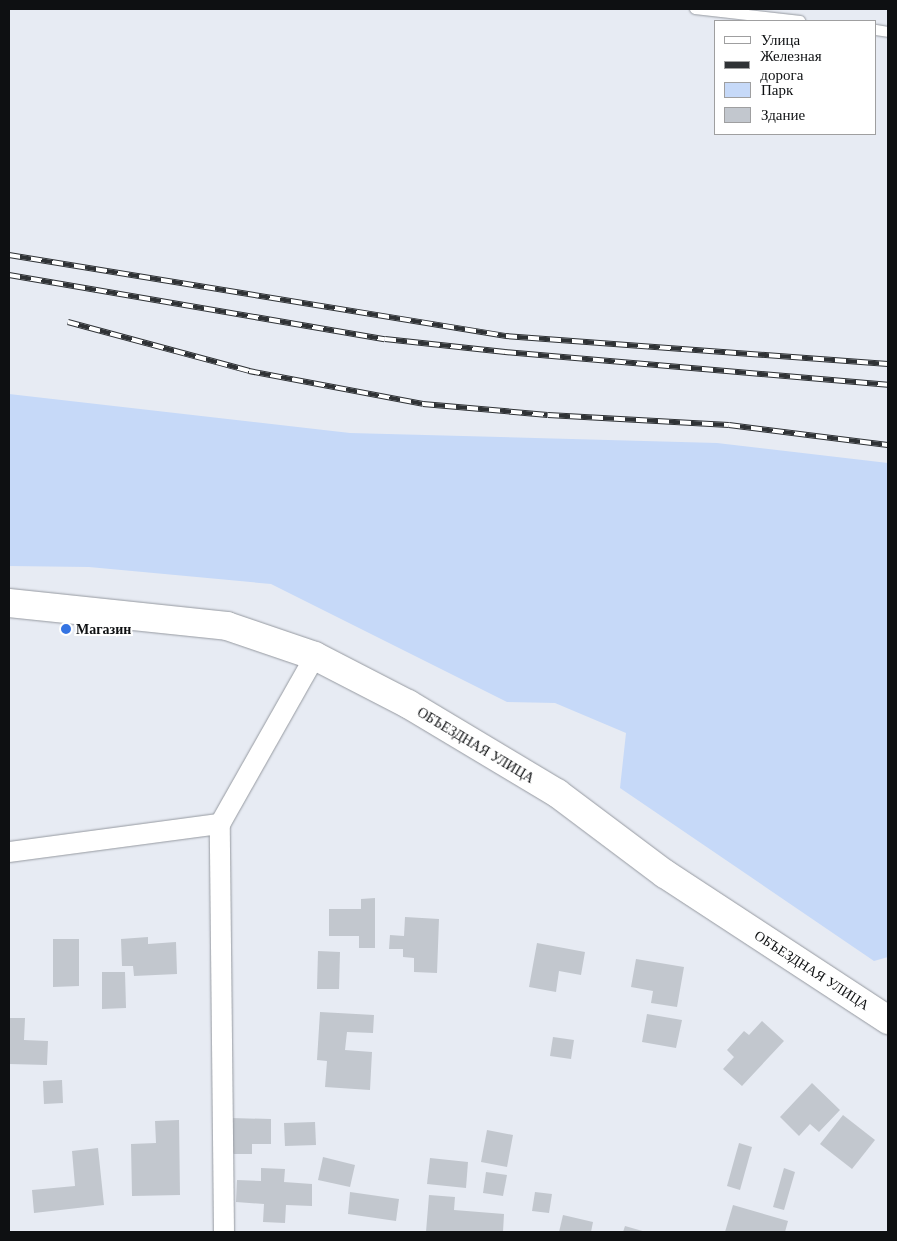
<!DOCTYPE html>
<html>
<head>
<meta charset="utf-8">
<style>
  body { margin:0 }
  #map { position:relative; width:897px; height:1241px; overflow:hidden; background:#e7ebf3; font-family:"Libre Baskerville",serif }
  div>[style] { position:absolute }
  .green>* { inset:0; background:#c6d9f8 }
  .building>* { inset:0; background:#c2c7ce }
  .roads { filter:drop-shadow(0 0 1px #9599a0) drop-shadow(0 0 1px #9599a0) }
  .lane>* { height:10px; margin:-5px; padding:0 5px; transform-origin:5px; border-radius:5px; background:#fff }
  .street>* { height:20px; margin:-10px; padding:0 10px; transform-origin:10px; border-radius:10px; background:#fff }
  .secondary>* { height:28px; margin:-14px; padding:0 14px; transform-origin:14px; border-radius:14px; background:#fff }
  .rail>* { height:5.5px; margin-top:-2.75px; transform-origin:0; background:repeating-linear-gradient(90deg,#fff 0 11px,#2f3235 0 22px); box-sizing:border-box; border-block:1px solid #2f3235 }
  .dots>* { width:14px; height:14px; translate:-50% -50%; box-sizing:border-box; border:2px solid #fff; border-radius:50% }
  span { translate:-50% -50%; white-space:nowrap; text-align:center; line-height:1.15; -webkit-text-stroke:4px #fff; paint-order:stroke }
  .poi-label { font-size:14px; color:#0e1012; font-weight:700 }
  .left { translate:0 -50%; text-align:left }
  .street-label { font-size:14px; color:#0e1012 }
  .frame { position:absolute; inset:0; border:10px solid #0e1012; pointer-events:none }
  .legend { position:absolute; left:714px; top:20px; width:162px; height:115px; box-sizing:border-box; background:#fff; border:1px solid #9f9fa0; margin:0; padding:6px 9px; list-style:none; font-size:15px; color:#0e1012 }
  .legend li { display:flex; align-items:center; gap:10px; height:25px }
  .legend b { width:25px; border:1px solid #9f9fa0 }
</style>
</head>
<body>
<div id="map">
  <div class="green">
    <div style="clip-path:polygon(9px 394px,350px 433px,717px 443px,888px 463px,888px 957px,874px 961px,620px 788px,626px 733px,555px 703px,507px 702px,271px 584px,89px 567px,9px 566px)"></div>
  </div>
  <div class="building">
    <div style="clip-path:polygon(375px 898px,375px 948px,359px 948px,359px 936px,329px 936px,329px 909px,361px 909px,361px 899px)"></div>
    <div style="clip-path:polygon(405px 917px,439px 919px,437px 973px,414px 972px,414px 958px,403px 957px,403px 949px,389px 949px,390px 935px,404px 936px)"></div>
    <div style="clip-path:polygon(148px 937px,148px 944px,176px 942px,177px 974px,134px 976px,133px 966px,122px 966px,121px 939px)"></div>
    <div style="clip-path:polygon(53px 939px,79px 939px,79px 986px,53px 987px)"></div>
    <div style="clip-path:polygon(537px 943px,585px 952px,581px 975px,559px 971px,556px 992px,529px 987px)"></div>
    <div style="clip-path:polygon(318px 951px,340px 952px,339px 989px,317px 989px)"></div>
    <div style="clip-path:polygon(636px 959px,684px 967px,677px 1007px,651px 1003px,653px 991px,631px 987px)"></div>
    <div style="clip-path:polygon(102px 972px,125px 972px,126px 1008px,102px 1009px)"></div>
    <div style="clip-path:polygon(320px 1012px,374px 1015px,373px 1033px,347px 1032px,345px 1050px,372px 1052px,370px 1090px,325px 1087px,327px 1061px,317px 1060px)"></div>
    <div style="clip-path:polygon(647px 1014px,682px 1020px,676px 1048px,642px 1042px)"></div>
    <div style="clip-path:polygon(9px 1018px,25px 1018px,24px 1040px,48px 1041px,47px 1065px,9px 1064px)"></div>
    <div style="clip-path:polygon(762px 1021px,784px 1041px,742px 1086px,723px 1069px,734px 1057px,727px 1050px,744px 1031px,749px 1035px)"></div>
    <div style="clip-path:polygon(553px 1037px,574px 1040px,571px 1059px,550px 1056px)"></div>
    <div style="clip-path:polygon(62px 1080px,63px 1103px,44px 1104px,43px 1081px)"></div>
    <div style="clip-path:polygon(812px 1083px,840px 1110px,819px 1132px,810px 1124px,799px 1136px,780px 1117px)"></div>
    <div style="clip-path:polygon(843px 1115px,875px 1140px,852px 1169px,820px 1144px)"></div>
    <div style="clip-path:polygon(231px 1118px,271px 1119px,271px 1144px,252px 1144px,252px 1154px,230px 1154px)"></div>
    <div style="clip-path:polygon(179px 1120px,180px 1195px,132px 1196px,131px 1144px,156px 1143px,155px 1121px)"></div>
    <div style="clip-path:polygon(315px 1122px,316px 1145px,285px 1146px,284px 1123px)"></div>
    <div style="clip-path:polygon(487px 1130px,513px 1135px,507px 1167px,481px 1162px)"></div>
    <div style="clip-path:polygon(739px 1143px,752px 1147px,740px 1190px,727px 1186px)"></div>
    <div style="clip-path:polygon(98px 1148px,104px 1205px,34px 1213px,32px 1190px,75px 1186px,72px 1151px)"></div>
    <div style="clip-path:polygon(323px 1157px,355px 1165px,350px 1187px,318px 1180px)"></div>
    <div style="clip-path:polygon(430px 1158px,468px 1162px,466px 1188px,427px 1184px)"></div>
    <div style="clip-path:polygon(261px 1168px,285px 1169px,284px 1182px,312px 1184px,312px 1206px,286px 1205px,285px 1223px,263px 1222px,264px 1204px,236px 1202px,237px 1180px,261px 1181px)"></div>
    <div style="clip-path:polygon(784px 1168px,795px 1172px,784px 1210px,773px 1207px)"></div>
    <div style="clip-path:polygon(486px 1172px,507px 1175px,503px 1196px,483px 1193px)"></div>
    <div style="clip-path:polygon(350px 1192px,399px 1199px,396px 1221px,348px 1214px)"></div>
    <div style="clip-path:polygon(535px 1192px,552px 1194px,549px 1213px,532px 1211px)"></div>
    <div style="clip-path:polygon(429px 1195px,455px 1197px,454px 1210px,504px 1214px,503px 1232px,426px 1232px)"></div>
    <div style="clip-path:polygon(733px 1205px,788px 1221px,785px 1232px,725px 1232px)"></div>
    <div style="clip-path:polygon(563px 1215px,593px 1222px,591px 1232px,559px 1232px)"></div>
    <div style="clip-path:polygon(625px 1226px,646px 1232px,623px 1232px)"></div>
  </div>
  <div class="roads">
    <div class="lane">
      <div style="left:695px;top:9px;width:106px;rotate:6.5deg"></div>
      <div style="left:876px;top:30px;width:12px;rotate:9deg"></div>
    </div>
    <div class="street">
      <div style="left:9px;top:852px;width:213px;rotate:-7.6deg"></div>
      <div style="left:224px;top:1232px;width:408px;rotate:-90.6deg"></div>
      <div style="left:220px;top:824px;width:193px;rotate:-60.5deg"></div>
    </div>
    <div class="secondary">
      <div style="left:9px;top:603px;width:219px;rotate:6deg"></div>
      <div style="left:227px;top:626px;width:93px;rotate:18.8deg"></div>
      <div style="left:315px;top:656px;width:105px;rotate:27.3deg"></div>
      <div style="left:408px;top:704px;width:174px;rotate:30.9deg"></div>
      <div style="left:557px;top:793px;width:135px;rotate:36.9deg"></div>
      <div style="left:665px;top:874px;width:267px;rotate:33.2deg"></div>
    </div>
  </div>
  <div class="rail">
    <div style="left:9px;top:255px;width:504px;rotate:9.26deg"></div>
    <div style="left:506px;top:336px;width:383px;rotate:4.2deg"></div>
    <div style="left:9px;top:275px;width:381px;rotate:9.7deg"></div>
    <div style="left:385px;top:339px;width:121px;rotate:6.2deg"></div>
    <div style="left:505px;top:352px;width:384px;rotate:4.9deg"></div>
    <div style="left:68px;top:322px;width:188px;rotate:15.1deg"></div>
    <div style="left:249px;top:371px;width:177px;rotate:10.7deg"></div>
    <div style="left:423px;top:404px;width:125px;rotate:5deg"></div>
    <div style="left:548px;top:415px;width:181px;rotate:3.2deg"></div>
    <div style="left:729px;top:425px;width:160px;rotate:7.2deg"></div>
  </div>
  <div class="dots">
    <div style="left:66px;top:629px;background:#3574e2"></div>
  </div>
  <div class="poi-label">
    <span class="left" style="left:76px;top:629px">Магазин</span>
  </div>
  <div class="street-label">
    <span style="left:476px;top:745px;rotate:31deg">ОБЪЕЗДНАЯ УЛИЦА</span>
    <span style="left:812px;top:970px;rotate:33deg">ОБЪЕЗДНАЯ УЛИЦА</span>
  </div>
  <div class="frame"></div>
  <ul class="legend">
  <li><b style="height:6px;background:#fff"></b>Улица</li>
  <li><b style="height:6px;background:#2f3235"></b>Железная дорога</li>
  <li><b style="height:14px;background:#c6d9f8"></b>Парк</li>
  <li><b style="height:14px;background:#c2c7ce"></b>Здание</li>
  </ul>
</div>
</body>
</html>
